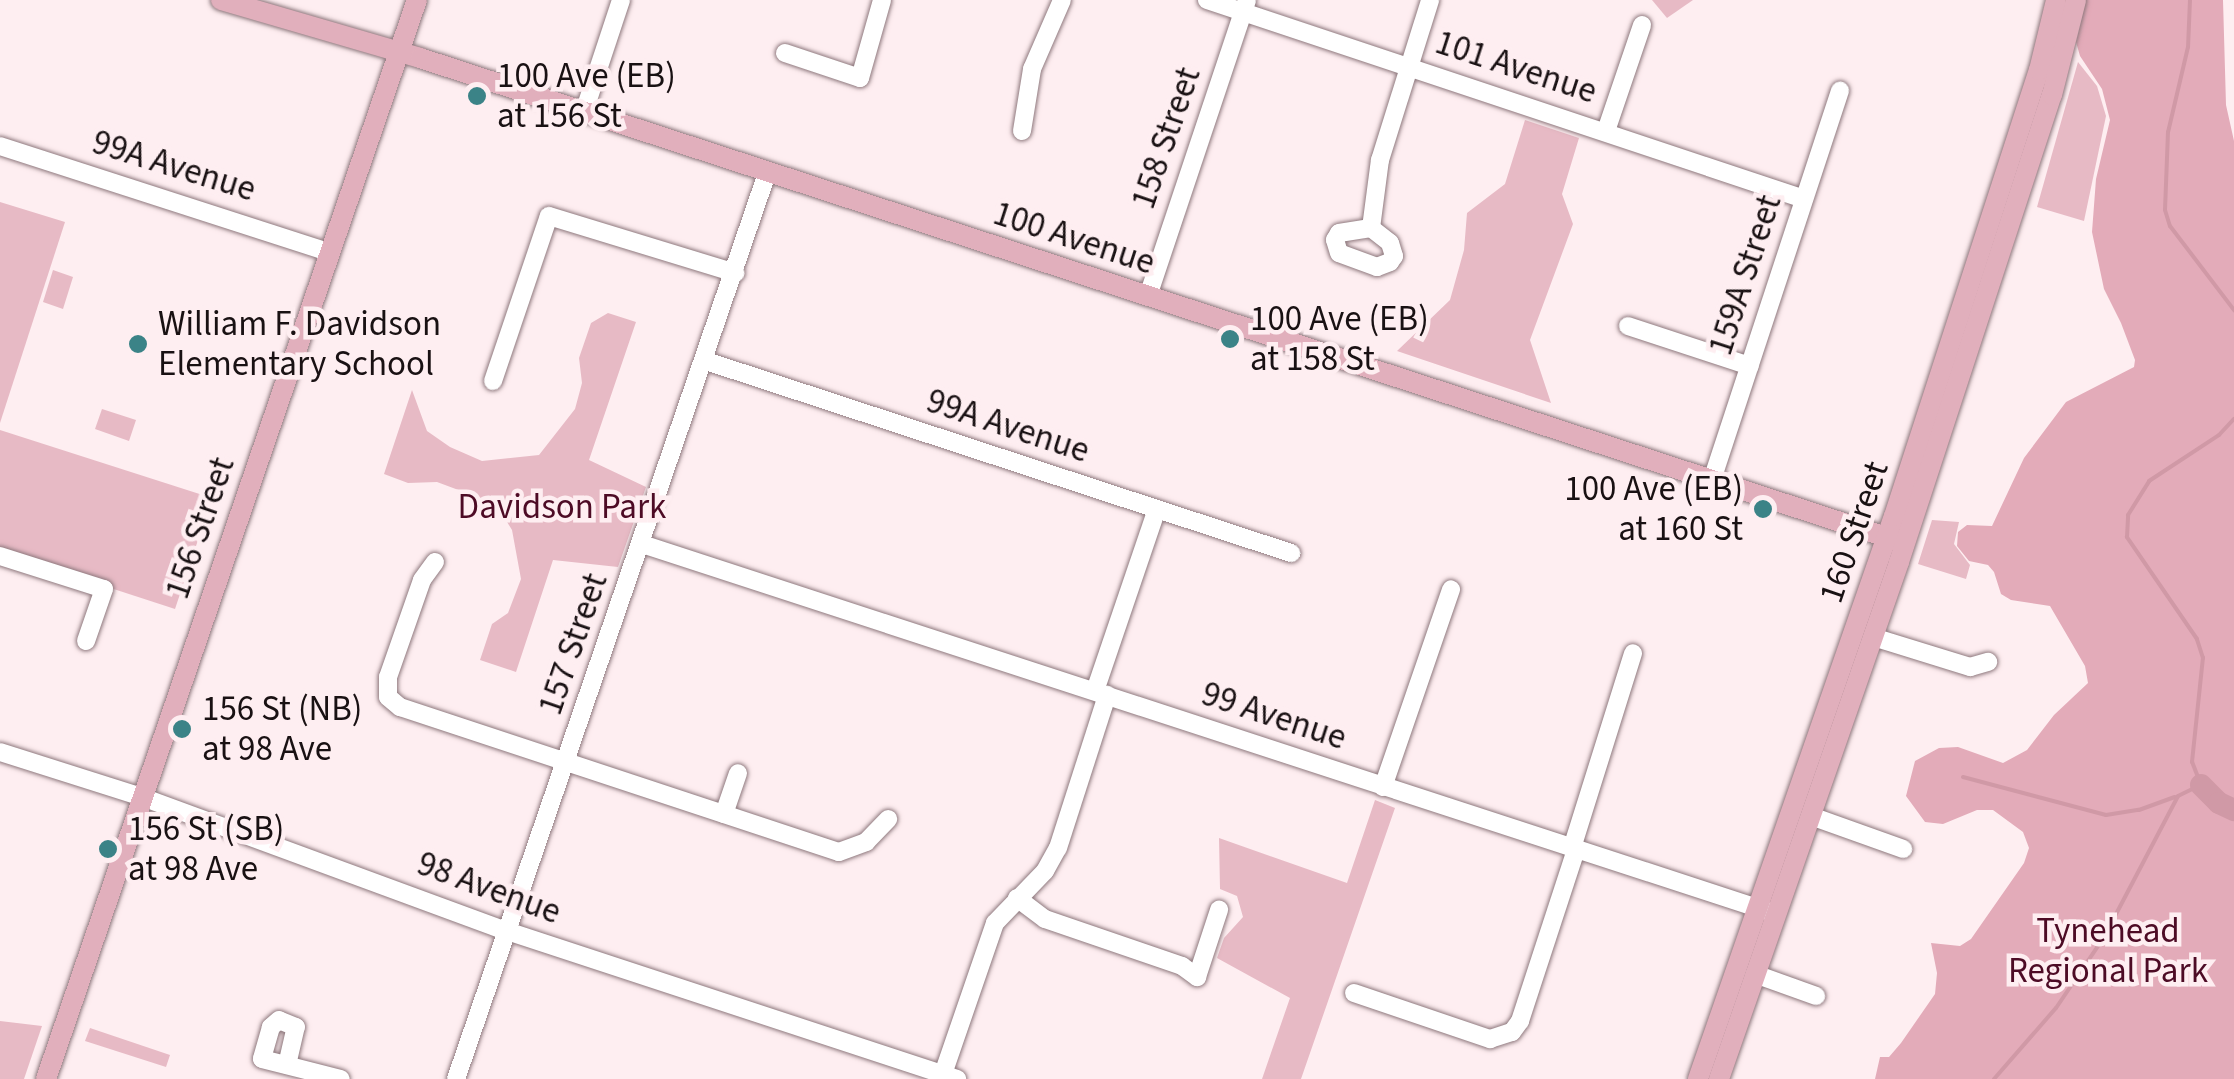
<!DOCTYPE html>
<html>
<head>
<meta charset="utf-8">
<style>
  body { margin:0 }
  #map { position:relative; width:2234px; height:1079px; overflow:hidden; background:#feeef1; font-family:"Source Sans 3",sans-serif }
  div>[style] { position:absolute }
  .green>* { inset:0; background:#e7bac5 }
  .forest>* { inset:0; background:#e3abb9 }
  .stream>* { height:4px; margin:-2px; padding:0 2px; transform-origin:2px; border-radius:2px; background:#d099a6 }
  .river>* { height:22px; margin:-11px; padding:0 11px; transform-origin:11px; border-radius:11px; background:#d099a6 }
  .roads { filter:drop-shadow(0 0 2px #8e787d) drop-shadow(0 0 2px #8e787d) }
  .minor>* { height:18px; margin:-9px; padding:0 9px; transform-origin:9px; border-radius:9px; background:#fff }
  .major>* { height:20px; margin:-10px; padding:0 10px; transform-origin:10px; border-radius:10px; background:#e1afbc }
  .dots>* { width:28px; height:28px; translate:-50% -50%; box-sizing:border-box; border:5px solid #feeef1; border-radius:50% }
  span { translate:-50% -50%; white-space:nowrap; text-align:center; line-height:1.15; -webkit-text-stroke:9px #feeef1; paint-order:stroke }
  .street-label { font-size:35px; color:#191113 }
  .poi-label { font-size:35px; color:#191113 }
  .left { translate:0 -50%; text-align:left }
  .right { translate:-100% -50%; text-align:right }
  .park-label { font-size:35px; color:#4d0b25 }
</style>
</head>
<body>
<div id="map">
  <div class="green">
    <div style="clip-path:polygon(1652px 0,1693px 0,1667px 18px)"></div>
    <div style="clip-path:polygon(2078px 62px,2097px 86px,2106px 116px,2084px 221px,2037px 207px)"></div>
    <div style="clip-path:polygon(1525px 120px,1579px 138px,1562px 194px,1573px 224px,1530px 340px,1551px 403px,1397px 351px,1450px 300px,1464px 250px,1467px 213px,1505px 184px)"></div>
    <div style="clip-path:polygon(0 202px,65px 222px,0 423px)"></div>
    <div style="clip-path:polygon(53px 270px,73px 277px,63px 309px,43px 302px)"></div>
    <div style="clip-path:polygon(608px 313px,636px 322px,589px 460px,646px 487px,618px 567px,553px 560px,516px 672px,480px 660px,492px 624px,508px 613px,521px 579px,512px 530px,496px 504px,437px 482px,408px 483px,384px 474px,412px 390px,427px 431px,450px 447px,482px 461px,539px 455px,575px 409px,582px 383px,579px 358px,591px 323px)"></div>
    <div style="clip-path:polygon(102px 409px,136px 420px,129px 441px,95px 429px)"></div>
    <div style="clip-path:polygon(0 430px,212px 498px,175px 609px,0 552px)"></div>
    <div style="clip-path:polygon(1932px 520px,1959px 522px,1954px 544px,1970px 565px,1966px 579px,1918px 564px)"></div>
    <div style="clip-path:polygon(1375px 800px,1395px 808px,1301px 1079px,1262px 1079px,1290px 998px,1217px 958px,1224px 938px,1243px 917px,1237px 896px,1220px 889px,1219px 838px,1347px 883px)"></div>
    <div style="clip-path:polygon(0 1021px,42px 1026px,24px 1079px,0 1079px)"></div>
    <div style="clip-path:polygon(90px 1028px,170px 1055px,166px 1067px,85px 1041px)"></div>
  </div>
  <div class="forest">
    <div style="clip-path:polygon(2086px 0,2223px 0,2226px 105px,2234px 141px,2234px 1079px,1875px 1079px,1880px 1057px,1889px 1057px,1901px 1043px,1935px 994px,1937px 973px,1931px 943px,1960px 946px,1971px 939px,2024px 863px,2029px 848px,2023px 832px,1993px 810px,1977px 810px,1943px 824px,1925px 822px,1906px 796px,1915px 761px,1939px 748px,1958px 747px,2003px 763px,2027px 750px,2054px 715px,2088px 683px,2085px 666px,2050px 606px,2011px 600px,2001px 594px,1994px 572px,1988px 565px,1969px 561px,1957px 546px,1958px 532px,1967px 525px,1992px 526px,2024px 458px,2066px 402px,2134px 367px,2135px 360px,2121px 323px,2104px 289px,2092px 232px,2096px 179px,2110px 120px,2102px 89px,2080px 56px,2076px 42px)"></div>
  </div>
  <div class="stream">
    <div style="left:2190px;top:0;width:47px;rotate:92.4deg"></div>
    <div style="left:2188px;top:47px;width:87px;rotate:103.2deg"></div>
    <div style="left:2168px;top:132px;width:78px;rotate:92.2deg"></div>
    <div style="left:2165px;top:210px;width:17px;rotate:73deg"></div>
    <div style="left:2170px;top:226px;width:106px;rotate:52.7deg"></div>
    <div style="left:1963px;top:777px;width:148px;rotate:14.9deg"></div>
    <div style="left:2106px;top:815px;width:33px;rotate:-9deg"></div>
    <div style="left:2139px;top:810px;width:38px;rotate:-20deg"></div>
    <div style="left:1994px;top:1079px;width:94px;rotate:-48.9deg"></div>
    <div style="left:2056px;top:1008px;width:86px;rotate:-55.9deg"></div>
    <div style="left:2104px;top:937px;width:159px;rotate:-62.3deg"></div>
    <div style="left:2178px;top:796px;width:25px;rotate:-26deg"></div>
    <div style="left:2201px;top:785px;width:25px;rotate:-111deg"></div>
    <div style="left:2192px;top:762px;width:105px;rotate:-84deg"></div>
    <div style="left:2203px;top:658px;width:20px;rotate:-108deg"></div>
    <div style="left:2197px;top:639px;width:124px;rotate:-124.5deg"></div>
    <div style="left:2127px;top:537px;width:22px;rotate:-87deg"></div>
    <div style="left:2128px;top:515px;width:40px;rotate:-58deg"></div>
    <div style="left:2149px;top:481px;width:84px;rotate:-33.3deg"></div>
    <div style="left:2219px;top:435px;width:22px;rotate:-47deg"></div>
  </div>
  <div class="river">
    <div style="left:2201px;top:785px;width:25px;rotate:45deg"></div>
    <div style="left:2219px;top:803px;width:17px;rotate:25deg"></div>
  </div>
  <div class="roads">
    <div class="minor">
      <div style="left:1207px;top:0;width:629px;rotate:18.43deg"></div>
      <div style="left:785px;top:53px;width:79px;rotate:18.4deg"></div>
      <div style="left:860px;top:78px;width:81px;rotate:-74.2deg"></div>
      <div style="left:584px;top:112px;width:118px;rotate:-71.7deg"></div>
      <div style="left:1022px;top:131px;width:63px;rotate:-80.8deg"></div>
      <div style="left:1032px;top:69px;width:75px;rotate:-66.5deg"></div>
      <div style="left:1606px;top:131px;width:112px;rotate:-71.2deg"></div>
      <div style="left:0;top:146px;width:345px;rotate:17.9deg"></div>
      <div style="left:1371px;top:228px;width:24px;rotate:38deg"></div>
      <div style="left:1390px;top:243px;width:14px;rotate:73deg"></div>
      <div style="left:1394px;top:256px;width:7px;rotate:124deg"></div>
      <div style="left:1390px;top:262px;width:14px;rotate:159deg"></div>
      <div style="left:1377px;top:267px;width:40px;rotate:-159.8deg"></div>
      <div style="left:1339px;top:253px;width:14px;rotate:-107deg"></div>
      <div style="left:1335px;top:240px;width:8px;rotate:-60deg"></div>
      <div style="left:1339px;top:233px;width:32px;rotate:-9deg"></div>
      <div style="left:1371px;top:228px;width:69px;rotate:-82.5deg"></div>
      <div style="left:1380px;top:160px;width:168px;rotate:-72.6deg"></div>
      <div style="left:1148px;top:296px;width:312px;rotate:-71.5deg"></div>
      <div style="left:1628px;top:326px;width:128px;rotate:18.2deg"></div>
      <div style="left:706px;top:361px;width:616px;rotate:18.17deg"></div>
      <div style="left:493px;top:381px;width:174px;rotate:-71.3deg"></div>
      <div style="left:549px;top:216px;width:195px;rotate:17deg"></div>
      <div style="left:1712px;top:480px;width:410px;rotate:-71.8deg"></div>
      <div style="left:642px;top:544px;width:1183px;rotate:18.07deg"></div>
      <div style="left:0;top:556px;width:109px;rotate:17.6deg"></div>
      <div style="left:104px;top:589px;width:55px;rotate:109.1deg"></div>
      <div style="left:435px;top:562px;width:22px;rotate:126deg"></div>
      <div style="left:422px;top:580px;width:103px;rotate:109.3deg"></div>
      <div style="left:388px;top:677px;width:20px;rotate:90deg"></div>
      <div style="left:388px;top:697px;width:16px;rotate:40deg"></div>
      <div style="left:400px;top:707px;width:462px;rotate:18.3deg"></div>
      <div style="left:839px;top:852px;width:29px;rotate:-20deg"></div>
      <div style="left:866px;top:842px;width:32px;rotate:-46deg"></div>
      <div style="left:1873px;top:637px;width:102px;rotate:17.2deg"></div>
      <div style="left:1970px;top:667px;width:19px;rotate:-16deg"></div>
      <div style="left:1095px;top:691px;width:192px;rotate:-71.2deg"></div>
      <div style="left:0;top:752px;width:149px;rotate:17.6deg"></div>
      <div style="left:142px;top:797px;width:389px;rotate:20.2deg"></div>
      <div style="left:507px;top:931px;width:474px;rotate:18.2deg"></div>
      <div style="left:1383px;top:787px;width:209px;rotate:-71deg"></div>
      <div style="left:724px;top:814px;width:43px;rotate:-71.1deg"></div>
      <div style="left:1811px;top:816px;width:98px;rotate:19.7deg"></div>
      <div style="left:1572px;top:848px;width:204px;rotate:-72.6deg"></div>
      <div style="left:1017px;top:898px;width:35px;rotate:37deg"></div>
      <div style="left:1045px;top:919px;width:145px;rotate:18.9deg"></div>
      <div style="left:1182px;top:966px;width:19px;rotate:36deg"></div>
      <div style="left:1197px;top:977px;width:71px;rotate:-71.8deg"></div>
      <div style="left:1755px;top:974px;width:65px;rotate:19.8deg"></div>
      <div style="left:1354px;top:993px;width:144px;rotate:18.7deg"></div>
      <div style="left:1490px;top:1039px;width:23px;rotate:-18deg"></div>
      <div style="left:1512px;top:1032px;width:14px;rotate:-54deg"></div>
      <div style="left:1520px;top:1021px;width:180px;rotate:-71.9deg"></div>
      <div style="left:287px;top:1065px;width:39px;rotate:-77deg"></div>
      <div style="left:296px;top:1027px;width:18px;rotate:-158deg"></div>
      <div style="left:279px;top:1020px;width:11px;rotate:139deg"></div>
      <div style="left:271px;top:1027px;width:33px;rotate:106deg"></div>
      <div style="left:262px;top:1059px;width:81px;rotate:14.2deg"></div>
      <div style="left:943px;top:1074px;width:160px;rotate:-71deg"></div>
      <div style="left:995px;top:923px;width:72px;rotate:-46.1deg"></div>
      <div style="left:1045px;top:871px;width:26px;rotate:-61deg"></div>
      <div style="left:1058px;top:848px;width:161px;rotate:-72.2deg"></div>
      <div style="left:456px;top:1079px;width:958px;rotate:-71.05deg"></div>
    </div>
    <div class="major">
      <div style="left:221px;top:0;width:207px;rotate:16.2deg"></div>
      <div style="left:420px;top:58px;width:1562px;rotate:18.09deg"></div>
      <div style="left:46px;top:1079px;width:1141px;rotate:-71.03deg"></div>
      <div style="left:1698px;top:1079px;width:596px;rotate:-70.81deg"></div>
      <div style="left:1894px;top:516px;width:469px;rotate:-72deg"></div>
      <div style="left:2039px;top:70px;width:72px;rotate:-76.3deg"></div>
      <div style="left:1719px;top:1079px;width:547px;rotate:-70.8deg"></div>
      <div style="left:1899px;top:562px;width:491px;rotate:-71.9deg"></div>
      <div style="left:2052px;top:95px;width:98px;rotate:-75.8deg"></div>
    </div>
  </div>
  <div class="dots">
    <div style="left:477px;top:96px;background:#3b8387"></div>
    <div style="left:1230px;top:339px;background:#3b8387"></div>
    <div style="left:138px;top:344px;background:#3b8387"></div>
    <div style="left:1763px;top:509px;background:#3b8387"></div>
    <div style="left:182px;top:729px;background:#3b8387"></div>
    <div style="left:108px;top:849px;background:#3b8387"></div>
  </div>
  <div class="street-label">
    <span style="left:1516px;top:67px;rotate:18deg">101 Avenue</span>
    <span style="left:1166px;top:138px;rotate:-71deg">158 Street</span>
    <span style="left:174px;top:166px;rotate:17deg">99A Avenue</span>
    <span style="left:1074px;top:238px;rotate:18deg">100 Avenue</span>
    <span style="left:1745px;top:275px;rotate:-72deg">159A Street</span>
    <span style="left:1008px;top:426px;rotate:18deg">99A Avenue</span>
    <span style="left:200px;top:528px;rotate:-71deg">156 Street</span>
    <span style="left:1854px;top:532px;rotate:-71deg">160 Street</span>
    <span style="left:573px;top:644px;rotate:-71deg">157 Street</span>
    <span style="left:1274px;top:716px;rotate:18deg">99 Avenue</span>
    <span style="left:489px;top:888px;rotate:20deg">98 Avenue</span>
  </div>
  <div class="poi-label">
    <span class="left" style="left:497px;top:96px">100 Ave (EB)<br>at 156 St</span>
    <span class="left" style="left:1250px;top:339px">100 Ave (EB)<br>at 158 St</span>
    <span class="left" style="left:158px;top:344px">William F. Davidson<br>Elementary School</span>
    <span class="right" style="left:1743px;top:509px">100 Ave (EB)<br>at 160 St</span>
    <span class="left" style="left:202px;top:729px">156 St (NB)<br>at 98 Ave</span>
    <span class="left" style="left:128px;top:849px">156 St (SB)<br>at 98 Ave</span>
  </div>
  <div class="park-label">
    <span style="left:562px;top:507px">Davidson Park</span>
    <span style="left:2108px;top:951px">Tynehead<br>Regional Park</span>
  </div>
</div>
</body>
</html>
